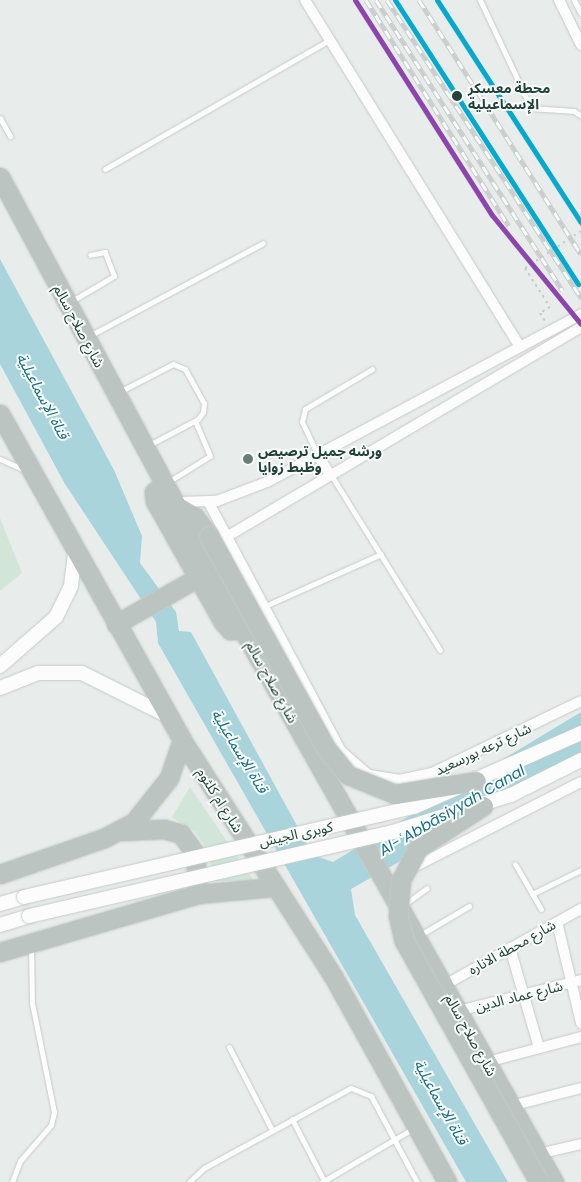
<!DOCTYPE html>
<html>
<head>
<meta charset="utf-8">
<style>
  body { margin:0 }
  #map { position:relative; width:581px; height:1182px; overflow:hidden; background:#e8edeb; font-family:Poppins,"Noto Sans Arabic",sans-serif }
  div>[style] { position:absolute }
  .green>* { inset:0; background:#d1e6d8 }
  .water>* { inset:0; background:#a9d4db }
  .path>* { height:2px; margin-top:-1px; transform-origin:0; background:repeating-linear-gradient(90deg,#c3ccca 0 2.5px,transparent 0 6.5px) }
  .roads { filter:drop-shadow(0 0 1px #c5cac8) drop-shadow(0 0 1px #c5cac8) }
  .lane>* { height:5px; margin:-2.5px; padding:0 2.5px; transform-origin:2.5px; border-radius:2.5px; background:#fcfcfc }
  .street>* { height:10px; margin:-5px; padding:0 5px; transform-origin:5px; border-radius:5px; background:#fcfcfc }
  .secondary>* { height:14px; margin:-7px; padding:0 7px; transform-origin:7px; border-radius:7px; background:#fcfcfc }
  .highway>* { height:19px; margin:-9.5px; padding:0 9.5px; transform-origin:9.5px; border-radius:9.5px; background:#bcc4c2 }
  .rail>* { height:5px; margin-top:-2.5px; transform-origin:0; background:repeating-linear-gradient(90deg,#f7fbf9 0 9px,#c9cdcc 0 18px); box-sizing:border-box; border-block:1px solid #c9cdcc }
  .path-bridge>* { height:2px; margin-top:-1px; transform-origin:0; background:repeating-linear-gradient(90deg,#c3ccca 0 2.5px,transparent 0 6.5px) }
  .bridges { filter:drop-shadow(0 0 1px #c3cbc8) drop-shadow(0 0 1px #c3cbc8) }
  .secondary-bridge>* { height:14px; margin:-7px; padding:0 7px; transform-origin:7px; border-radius:7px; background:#fcfcfc }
  .highway-bridge>* { height:19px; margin:-9.5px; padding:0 9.5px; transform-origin:9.5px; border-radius:9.5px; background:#bcc4c2 }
  .rail-1>* { height:5px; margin:-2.5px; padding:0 2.5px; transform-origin:2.5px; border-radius:2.5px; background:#8e44ad }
  .rail-2>* { height:5px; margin:-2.5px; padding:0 2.5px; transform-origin:2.5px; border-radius:2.5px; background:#00a9ce }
  .dots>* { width:14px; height:14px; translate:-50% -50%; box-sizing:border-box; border:2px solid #f7fbf9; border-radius:50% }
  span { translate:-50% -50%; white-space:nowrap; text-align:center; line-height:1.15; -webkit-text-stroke:4px #f7fbf9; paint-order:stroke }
  .stop-label { font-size:14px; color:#24423a; font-weight:700 }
  .left { translate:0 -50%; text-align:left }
  .street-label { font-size:14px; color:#24423a }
  .poi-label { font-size:14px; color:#24423a; font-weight:700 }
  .water-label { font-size:15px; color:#1c6f80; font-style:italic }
</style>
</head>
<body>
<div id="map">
  <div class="green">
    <div style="clip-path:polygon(0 518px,22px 573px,0 591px)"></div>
    <div style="clip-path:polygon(190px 787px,254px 881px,215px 881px,206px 847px,194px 831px,172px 817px)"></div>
  </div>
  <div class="water">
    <div style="clip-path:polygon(0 259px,114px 470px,142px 536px,140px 563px,176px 612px,179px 631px,191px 632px,313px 855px,333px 862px,581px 712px,581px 759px,351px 889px,355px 915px,508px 1182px,466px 1182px,158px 643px,156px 622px,65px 484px,0 364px)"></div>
  </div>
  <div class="path">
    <div style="left:525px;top:268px;width:46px;rotate:57.3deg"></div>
    <div style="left:550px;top:307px;width:12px;rotate:149deg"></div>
    <div style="left:540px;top:313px;width:9px;rotate:58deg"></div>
  </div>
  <div class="roads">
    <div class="lane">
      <div style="left:480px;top:0;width:119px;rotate:64.7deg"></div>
      <div style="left:531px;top:108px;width:43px;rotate:4deg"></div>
      <div style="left:574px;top:111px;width:9px;rotate:36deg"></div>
      <div style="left:574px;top:0;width:16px;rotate:63deg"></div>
      <div style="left:0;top:118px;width:21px;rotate:61deg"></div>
      <div style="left:105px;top:169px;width:258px;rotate:-29.9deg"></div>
      <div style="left:70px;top:302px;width:51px;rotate:-30.6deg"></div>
      <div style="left:114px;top:276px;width:26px;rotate:-111deg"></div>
      <div style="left:105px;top:252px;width:15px;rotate:169deg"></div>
      <div style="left:89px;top:336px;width:197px;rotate:-28.1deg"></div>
      <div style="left:119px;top:392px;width:61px;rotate:-27.4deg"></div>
      <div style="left:173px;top:364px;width:13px;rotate:23deg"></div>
      <div style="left:185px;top:369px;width:39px;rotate:61deg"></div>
      <div style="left:204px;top:403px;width:9px;rotate:96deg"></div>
      <div style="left:203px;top:412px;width:9px;rotate:126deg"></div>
      <div style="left:198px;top:419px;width:55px;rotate:152deg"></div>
      <div style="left:318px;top:456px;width:38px;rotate:-115deg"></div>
      <div style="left:302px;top:422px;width:13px;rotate:-77deg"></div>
      <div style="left:305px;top:409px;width:78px;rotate:-30.8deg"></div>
      <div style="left:0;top:459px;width:27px;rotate:24deg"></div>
      <div style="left:331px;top:475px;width:206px;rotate:58.1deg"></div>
      <div style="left:168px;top:482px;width:49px;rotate:-31.8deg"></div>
      <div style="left:210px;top:456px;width:38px;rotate:-113deg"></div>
      <div style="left:265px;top:606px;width:127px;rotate:-24.1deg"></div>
      <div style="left:515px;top:864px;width:52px;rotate:60deg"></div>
      <div style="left:532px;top:894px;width:55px;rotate:-26.1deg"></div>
      <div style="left:405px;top:904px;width:27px;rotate:-36deg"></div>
      <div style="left:420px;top:935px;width:57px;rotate:-30.6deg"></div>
      <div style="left:229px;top:1047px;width:93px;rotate:62.6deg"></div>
      <div style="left:292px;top:1119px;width:70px;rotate:62.7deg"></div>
      <div style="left:12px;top:1182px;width:22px;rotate:-69deg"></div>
      <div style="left:20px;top:1161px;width:48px;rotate:-49.3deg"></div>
      <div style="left:51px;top:1125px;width:13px;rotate:-77deg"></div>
      <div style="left:54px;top:1112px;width:111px;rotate:-101.4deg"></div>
      <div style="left:32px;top:1003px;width:56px;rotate:-91deg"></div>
      <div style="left:189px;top:1182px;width:21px;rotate:-43deg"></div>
      <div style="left:204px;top:1168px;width:167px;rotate:-28.6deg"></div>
      <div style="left:351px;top:1088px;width:22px;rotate:22deg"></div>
      <div style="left:371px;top:1096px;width:98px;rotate:61.9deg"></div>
      <div style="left:322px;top:1182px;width:107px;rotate:-30.4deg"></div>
    </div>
    <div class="street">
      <div style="left:305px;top:0;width:408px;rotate:58.2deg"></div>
      <div style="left:559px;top:0;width:50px;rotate:63.9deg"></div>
      <div style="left:318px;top:456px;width:20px;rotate:57deg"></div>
      <div style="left:179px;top:502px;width:38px;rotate:-2deg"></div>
      <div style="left:217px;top:501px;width:53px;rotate:-20.8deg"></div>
      <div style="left:267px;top:482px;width:356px;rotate:-28.1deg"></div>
      <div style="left:209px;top:503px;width:281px;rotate:62deg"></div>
      <div style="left:341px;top:751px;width:37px;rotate:41deg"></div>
      <div style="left:369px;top:775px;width:30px;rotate:9deg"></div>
      <div style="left:399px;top:780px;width:34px;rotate:-12deg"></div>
      <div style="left:432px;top:773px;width:165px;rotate:-25.8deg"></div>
      <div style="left:228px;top:536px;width:410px;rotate:-30.6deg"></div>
      <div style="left:408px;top:870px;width:194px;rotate:-27deg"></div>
      <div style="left:557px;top:922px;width:104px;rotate:76.6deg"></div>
      <div style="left:510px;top:948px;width:104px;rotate:73.8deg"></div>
      <div style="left:443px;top:986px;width:158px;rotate:-29.2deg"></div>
      <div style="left:458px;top:1011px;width:127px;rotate:-14.1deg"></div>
      <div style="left:487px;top:1062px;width:97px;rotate:-14.9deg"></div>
      <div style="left:511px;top:1106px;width:72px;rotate:-14.4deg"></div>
      <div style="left:538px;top:1154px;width:44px;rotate:-13.1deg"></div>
    </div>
    <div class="secondary">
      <div style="left:0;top:666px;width:74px;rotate:-41.2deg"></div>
      <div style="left:56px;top:617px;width:34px;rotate:-64deg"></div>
      <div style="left:71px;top:586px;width:35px;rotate:-83deg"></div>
      <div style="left:0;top:688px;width:41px;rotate:-21.5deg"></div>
      <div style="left:38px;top:673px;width:44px"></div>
      <div style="left:82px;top:673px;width:96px;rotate:26.6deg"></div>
      <div style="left:0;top:904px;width:25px;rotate:-16deg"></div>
      <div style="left:0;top:925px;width:30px;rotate:-17deg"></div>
    </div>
    <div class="highway">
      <div style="left:0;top:177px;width:514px;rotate:61.79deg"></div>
      <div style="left:243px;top:630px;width:634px;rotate:60.6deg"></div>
      <div style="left:0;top:414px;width:373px;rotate:60.8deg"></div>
      <div style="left:182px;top:740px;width:280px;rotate:57.4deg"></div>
      <div style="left:333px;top:976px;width:235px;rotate:61deg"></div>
      <div style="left:163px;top:485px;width:11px;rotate:142deg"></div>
      <div style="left:154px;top:492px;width:9px;rotate:84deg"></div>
      <div style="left:155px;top:501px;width:139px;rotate:60.7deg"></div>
      <div style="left:223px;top:622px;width:11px;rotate:49deg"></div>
      <div style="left:230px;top:630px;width:13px"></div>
      <div style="left:176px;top:506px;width:22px;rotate:30deg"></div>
      <div style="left:195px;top:517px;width:24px;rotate:54deg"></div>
      <div style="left:116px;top:624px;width:93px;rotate:-29.6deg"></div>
      <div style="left:121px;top:831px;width:43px;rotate:-2.7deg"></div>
      <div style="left:164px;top:829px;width:18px;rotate:16deg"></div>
      <div style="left:181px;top:834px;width:24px;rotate:54deg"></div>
      <div style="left:195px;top:853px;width:41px;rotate:85.8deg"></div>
      <div style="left:0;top:874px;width:110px;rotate:-19.1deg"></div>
      <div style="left:104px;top:838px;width:34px;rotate:-28deg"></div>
      <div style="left:134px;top:822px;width:56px;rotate:-51.5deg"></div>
      <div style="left:169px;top:778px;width:40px;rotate:-71.1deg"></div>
      <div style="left:0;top:952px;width:206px;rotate:-16.3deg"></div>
      <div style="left:198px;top:894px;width:76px;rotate:-5.3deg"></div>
    </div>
  </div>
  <div class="rail">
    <div style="left:355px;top:0;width:255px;rotate:57.5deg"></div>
    <div style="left:492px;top:215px;width:141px;rotate:50.8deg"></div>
    <div style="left:366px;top:0;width:267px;rotate:57.7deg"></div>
    <div style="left:376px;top:0;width:345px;rotate:57.3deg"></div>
    <div style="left:387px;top:0;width:356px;rotate:56.9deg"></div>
    <div style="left:419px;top:0;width:301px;rotate:57.5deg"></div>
    <div style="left:437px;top:0;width:265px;rotate:57.1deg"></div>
  </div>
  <div class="path-bridge">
    <div style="left:525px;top:268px;width:67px;rotate:-33.5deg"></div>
  </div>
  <div class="bridges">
    <div class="secondary-bridge">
      <div style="left:24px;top:897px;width:400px;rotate:-13deg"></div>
      <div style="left:414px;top:807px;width:183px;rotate:-23.9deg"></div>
      <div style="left:29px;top:916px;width:374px;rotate:-13deg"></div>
      <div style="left:393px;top:832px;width:124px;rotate:-17.4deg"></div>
      <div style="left:511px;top:795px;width:78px;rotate:-26.6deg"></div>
    </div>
    <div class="highway-bridge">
      <div style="left:209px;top:536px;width:242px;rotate:61.1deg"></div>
      <div style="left:326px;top:748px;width:35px;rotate:51deg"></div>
      <div style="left:348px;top:775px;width:51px;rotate:22deg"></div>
      <div style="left:395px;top:794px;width:82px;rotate:-9.1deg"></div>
      <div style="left:483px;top:806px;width:77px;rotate:147.1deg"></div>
      <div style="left:418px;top:848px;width:36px;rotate:118deg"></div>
      <div style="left:401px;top:880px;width:36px;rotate:95deg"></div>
      <div style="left:398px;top:916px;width:26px;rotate:77deg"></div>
      <div style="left:404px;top:941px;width:275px;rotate:60.8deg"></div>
    </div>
  </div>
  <div class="rail-1">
    <div style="left:355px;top:0;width:255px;rotate:57.5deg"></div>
    <div style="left:492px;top:215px;width:141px;rotate:50.8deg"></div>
  </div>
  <div class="rail-2">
    <div style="left:395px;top:0;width:338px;rotate:57.2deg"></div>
    <div style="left:437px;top:0;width:265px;rotate:57.1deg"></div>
  </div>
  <div class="dots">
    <div style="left:457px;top:96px;background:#24423a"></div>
    <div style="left:248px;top:459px;background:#697e78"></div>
  </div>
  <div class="stop-label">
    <span class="left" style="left:468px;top:96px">محطة معسكر<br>الإسماعيلية</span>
  </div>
  <div class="street-label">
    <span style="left:79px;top:326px;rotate:62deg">شارع صلاح سالم</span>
    <span style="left:272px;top:682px;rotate:61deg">شارع صلاح سالم</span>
    <span style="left:483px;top:749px;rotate:-25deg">شارع ترعه بورسعيد</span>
    <span style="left:220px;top:800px;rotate:58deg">شارع ام كلثوم</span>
    <span style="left:296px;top:834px;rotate:-12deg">كوبرى الجيش</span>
    <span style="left:512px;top:947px;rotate:-29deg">شارع محطة الاناره</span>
    <span style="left:519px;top:996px;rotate:-14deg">شارع عماد الدين</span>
    <span style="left:471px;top:1035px;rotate:61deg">شارع صلاح سالم</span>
  </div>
  <div class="poi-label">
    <span class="left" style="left:258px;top:459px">ورشه جميل ترصيص<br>وظبط زوايا</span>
  </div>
  <div class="water-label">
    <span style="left:43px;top:396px;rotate:62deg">قناة الإسماعيلية</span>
    <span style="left:240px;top:751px;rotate:59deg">قناة الإسماعيلية</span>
    <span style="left:452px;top:810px;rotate:-30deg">Al-ʿAbbāsiyyah Canal</span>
    <span style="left:441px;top:1102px;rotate:61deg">قناة الإسماعيلية</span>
  </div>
</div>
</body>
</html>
